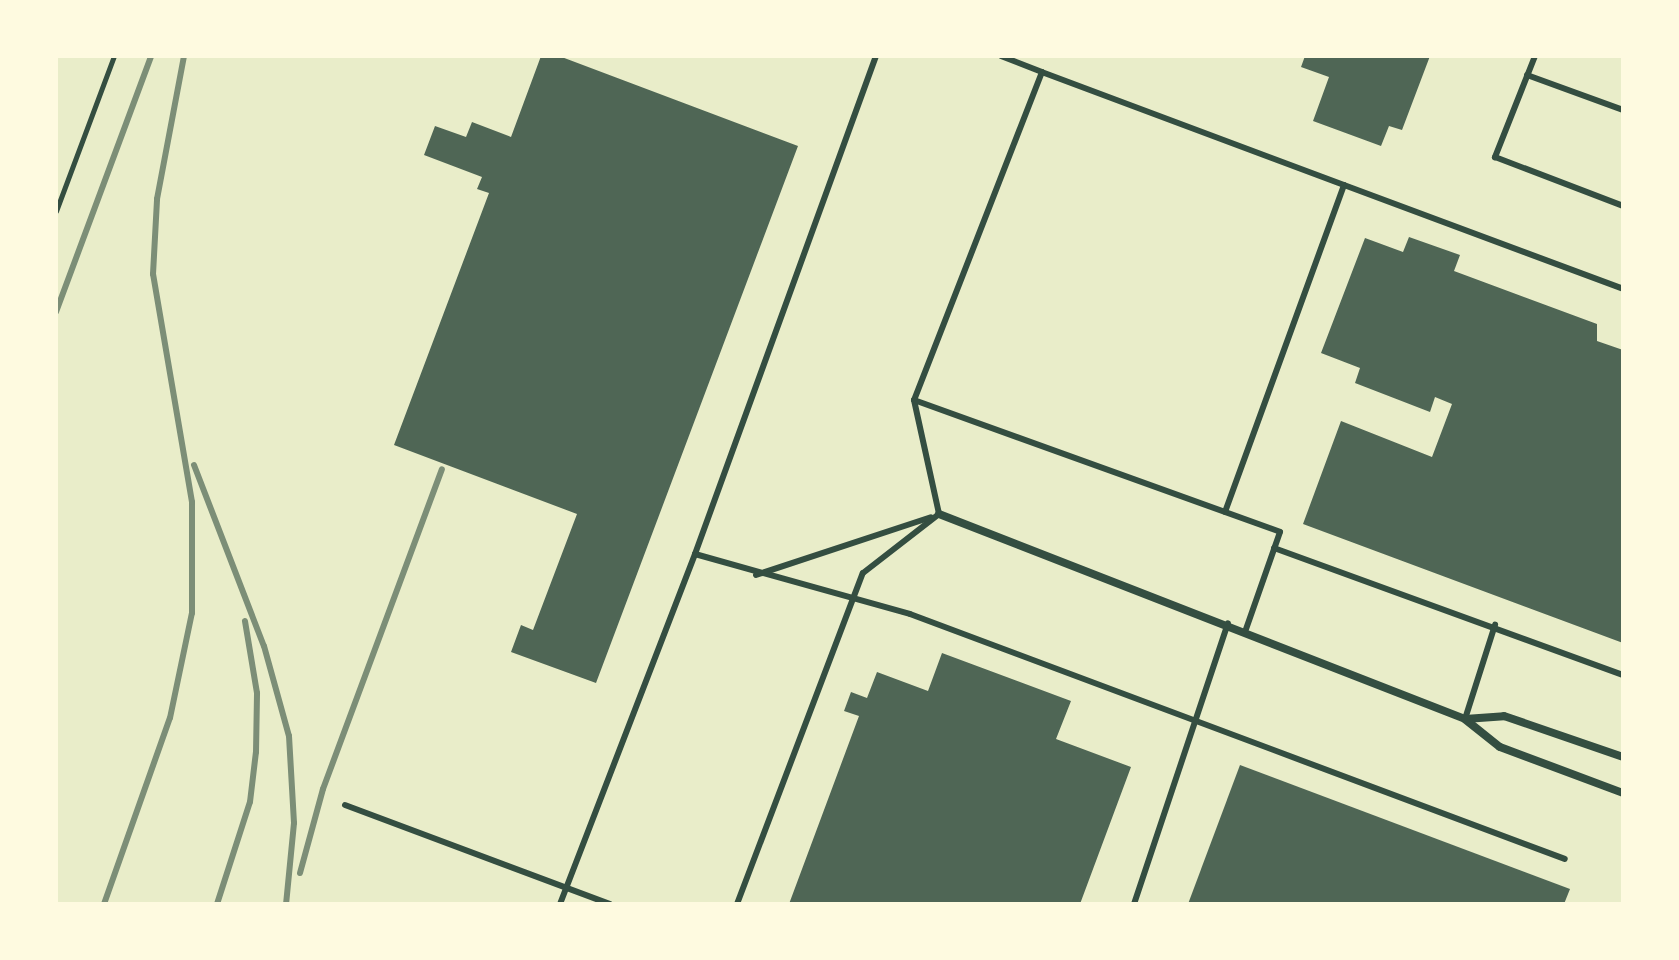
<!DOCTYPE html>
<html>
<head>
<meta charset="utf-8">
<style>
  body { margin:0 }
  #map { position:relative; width:1679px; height:960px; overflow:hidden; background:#e9edc9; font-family:Quicksand,sans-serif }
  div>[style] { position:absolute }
  .building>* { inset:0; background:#4f6655 }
  .path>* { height:5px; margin:-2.5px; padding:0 2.5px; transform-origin:2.5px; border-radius:2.5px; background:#344e41 }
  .service>* { height:6px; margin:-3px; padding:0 3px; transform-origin:3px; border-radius:3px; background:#344e41 }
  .minor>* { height:8px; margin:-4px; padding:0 4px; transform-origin:4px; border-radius:4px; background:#344e41 }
  .rail>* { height:6px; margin:-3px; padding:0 3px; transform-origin:3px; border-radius:3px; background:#7c8e77 }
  span { translate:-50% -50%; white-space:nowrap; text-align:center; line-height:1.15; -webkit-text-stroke:8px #fefae0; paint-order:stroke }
  .frame { position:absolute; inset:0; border:58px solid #fefae0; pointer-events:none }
</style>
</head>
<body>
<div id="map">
  <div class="building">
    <div style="clip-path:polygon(541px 56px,559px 56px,798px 146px,596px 683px,511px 652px,521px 625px,533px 630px,577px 514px,394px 445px,489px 193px,477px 189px,482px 177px,424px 155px,435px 126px,466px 137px,472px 122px,511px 137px)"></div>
    <div style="clip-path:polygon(1305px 56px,1430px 56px,1402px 130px,1389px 126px,1381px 146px,1313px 121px,1329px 77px,1301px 67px)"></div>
    <div style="clip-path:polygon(1409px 237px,1460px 255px,1454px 271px,1597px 324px,1597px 341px,1623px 350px,1623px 643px,1303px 524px,1341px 421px,1432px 457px,1452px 404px,1435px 397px,1430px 412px,1355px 383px,1360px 368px,1321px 353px,1365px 238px,1403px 252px)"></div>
    <div style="clip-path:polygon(942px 653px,1071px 701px,1056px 739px,1131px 767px,1080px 904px,789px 904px,859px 716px,844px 711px,851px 692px,867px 698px,877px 672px,928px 691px)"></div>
    <div style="clip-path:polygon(1240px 765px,1570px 889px,1564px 904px,1188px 904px)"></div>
  </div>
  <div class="path">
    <div style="left:56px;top:211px;width:165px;rotate:-69.5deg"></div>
  </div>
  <div class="service">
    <div style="left:1001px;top:56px;width:44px;rotate:21.3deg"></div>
    <div style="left:1535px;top:56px;width:109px;rotate:111.6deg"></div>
    <div style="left:1495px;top:157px;width:137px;rotate:20.9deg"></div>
    <div style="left:1527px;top:75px;width:102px;rotate:20deg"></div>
    <div style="left:1344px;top:185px;width:298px;rotate:20.4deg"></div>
    <div style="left:914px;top:400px;width:117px;rotate:77.6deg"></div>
    <div style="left:1225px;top:512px;width:348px;rotate:-70deg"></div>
    <div style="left:1344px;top:185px;width:322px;rotate:-159.5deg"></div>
    <div style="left:1042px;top:72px;width:352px;rotate:111.3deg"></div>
    <div style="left:914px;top:400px;width:389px;rotate:19.8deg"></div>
    <div style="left:1280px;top:532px;width:103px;rotate:109.3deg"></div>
    <div style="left:1274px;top:548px;width:371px;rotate:20deg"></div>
    <div style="left:695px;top:554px;width:530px;rotate:-70.03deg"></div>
    <div style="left:756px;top:575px;width:184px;rotate:-18.3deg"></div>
    <div style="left:1465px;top:719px;width:99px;rotate:-72.3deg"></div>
    <div style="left:345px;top:805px;width:283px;rotate:20.5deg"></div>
    <div style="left:560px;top:904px;width:375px;rotate:-68.9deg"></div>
    <div style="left:695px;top:554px;width:223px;rotate:15.6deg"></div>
    <div style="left:910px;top:614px;width:699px;rotate:20.51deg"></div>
    <div style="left:737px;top:904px;width:354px;rotate:-69.2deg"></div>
    <div style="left:863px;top:573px;width:96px;rotate:-37.8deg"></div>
    <div style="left:1134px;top:904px;width:296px;rotate:-71.5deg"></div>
  </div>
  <div class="minor">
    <div style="left:939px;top:514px;width:565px;rotate:21.29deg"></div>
    <div style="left:1465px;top:719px;width:39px;rotate:-4deg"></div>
    <div style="left:1504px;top:716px;width:126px;rotate:19deg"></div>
    <div style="left:1466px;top:720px;width:43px;rotate:38.5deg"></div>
    <div style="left:1500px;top:747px;width:131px;rotate:20.5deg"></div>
  </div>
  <div class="rail">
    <div style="left:56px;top:312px;width:273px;rotate:-69.6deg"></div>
    <div style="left:194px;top:465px;width:194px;rotate:68.9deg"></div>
    <div style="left:264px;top:646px;width:93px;rotate:74.5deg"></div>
    <div style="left:289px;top:736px;width:87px;rotate:86.7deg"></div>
    <div style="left:294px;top:823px;width:81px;rotate:95.6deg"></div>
    <div style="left:300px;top:873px;width:87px;rotate:-74.7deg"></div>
    <div style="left:323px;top:789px;width:341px;rotate:-69.6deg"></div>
    <div style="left:104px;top:904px;width:197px;rotate:-70.5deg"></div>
    <div style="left:170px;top:718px;width:107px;rotate:-78.2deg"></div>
    <div style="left:192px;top:613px;width:111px;rotate:-90deg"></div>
    <div style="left:192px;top:502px;width:231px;rotate:-99.7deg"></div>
    <div style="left:153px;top:274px;width:75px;rotate:-86.9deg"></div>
    <div style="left:157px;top:199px;width:146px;rotate:-79.3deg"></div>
    <div style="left:217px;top:904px;width:107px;rotate:-72.1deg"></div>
    <div style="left:250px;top:802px;width:50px;rotate:-83.2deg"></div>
    <div style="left:256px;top:752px;width:59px;rotate:-89deg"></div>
    <div style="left:257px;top:693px;width:73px;rotate:-99.5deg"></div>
  </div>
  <div class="frame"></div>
</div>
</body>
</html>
